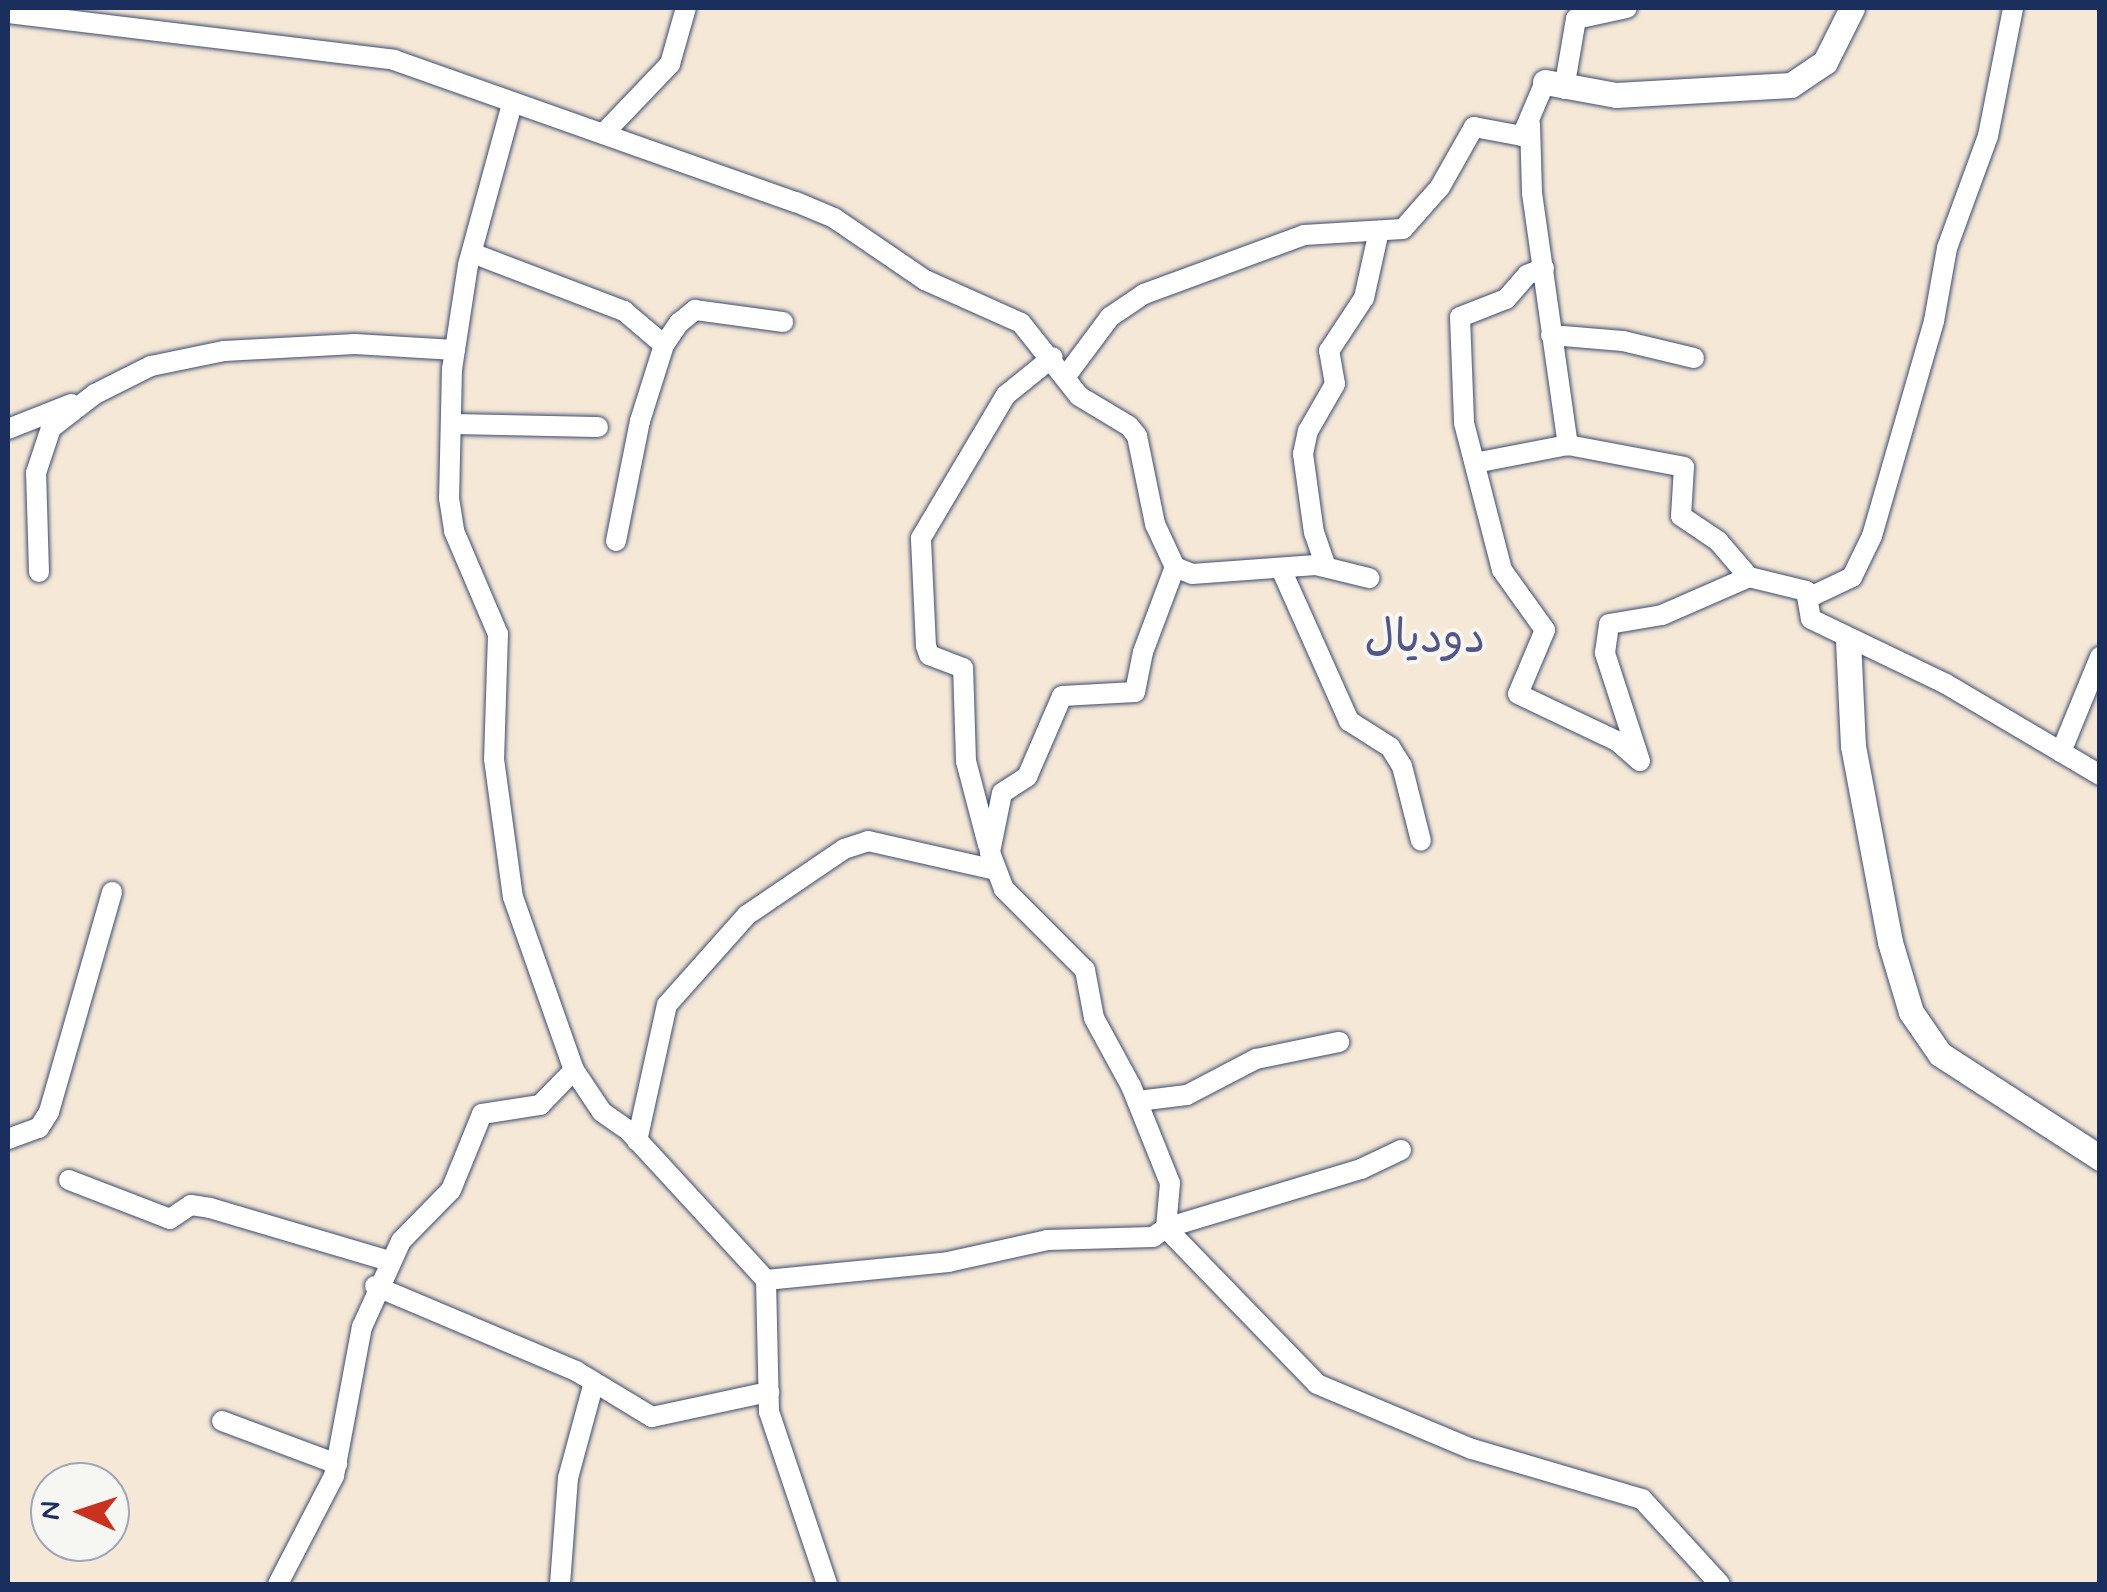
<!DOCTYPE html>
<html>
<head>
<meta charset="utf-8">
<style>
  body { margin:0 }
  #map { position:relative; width:2107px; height:1592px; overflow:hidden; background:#f5e8d7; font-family:Mynerve,"Playpen Sans Arabic",sans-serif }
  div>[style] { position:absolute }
  .roads { filter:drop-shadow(0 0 2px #3c4b70) drop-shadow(0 0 2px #3c4b70) }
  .minor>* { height:20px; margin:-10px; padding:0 10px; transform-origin:10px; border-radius:10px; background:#fff }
  .tertiary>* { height:25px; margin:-12.5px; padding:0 12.5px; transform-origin:12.5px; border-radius:12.5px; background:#fff }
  span { translate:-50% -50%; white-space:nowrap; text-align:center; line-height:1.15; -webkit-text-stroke:8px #f6f6f2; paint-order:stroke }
  .quarter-label { font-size:45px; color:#555587 }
  .frame { position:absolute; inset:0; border:10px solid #1b2f5e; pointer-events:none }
  .north { position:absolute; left:30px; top:1462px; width:100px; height:100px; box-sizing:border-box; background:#f6f6f2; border:2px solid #9ea6b7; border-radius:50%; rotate:273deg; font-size:28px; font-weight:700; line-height:40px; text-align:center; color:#1b2f5e }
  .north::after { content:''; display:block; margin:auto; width:35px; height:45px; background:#c8321e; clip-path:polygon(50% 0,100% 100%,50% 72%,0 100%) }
</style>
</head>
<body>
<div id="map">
  <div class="roads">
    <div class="minor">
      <div style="left:8px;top:13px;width:389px;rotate:6.9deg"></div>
      <div style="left:394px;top:60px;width:426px;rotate:19.5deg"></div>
      <div style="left:796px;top:202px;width:41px;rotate:22.8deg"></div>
      <div style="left:834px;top:218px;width:110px;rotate:34.3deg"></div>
      <div style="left:925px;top:280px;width:105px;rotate:24.1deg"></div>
      <div style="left:1021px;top:323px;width:93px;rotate:51.5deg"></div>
      <div style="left:1079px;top:396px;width:58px;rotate:31deg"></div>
      <div style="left:1129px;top:426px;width:13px;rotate:51deg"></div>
      <div style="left:1137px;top:436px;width:90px;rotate:78.4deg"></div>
      <div style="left:1155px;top:524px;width:47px;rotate:65.1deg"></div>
      <div style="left:1175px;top:567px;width:18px;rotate:22deg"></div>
      <div style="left:1192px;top:574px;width:124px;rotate:-4.2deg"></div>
      <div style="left:1316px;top:565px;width:55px;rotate:13.8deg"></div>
      <div style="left:1564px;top:89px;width:71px;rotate:-80.3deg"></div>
      <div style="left:1576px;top:19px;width:52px;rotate:-12.2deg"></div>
      <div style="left:512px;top:104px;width:167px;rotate:105.3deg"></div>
      <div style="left:468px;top:265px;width:105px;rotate:98.7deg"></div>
      <div style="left:452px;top:369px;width:129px;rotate:91.3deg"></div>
      <div style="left:449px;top:498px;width:33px;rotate:81deg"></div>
      <div style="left:454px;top:531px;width:112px;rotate:66.9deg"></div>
      <div style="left:498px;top:634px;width:125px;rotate:91.8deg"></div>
      <div style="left:494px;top:759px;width:139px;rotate:82.2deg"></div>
      <div style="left:513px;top:897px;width:183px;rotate:70.6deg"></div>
      <div style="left:574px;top:1070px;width:50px;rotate:56.3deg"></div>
      <div style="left:602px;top:1112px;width:33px;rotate:35deg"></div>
      <div style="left:629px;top:1131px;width:202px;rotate:47.4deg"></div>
      <div style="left:1530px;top:124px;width:69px;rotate:88.3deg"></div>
      <div style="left:1532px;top:193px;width:255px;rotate:81.9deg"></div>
      <div style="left:1568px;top:445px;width:118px;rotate:10.7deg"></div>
      <div style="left:1684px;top:467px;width:49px;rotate:93.5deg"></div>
      <div style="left:1681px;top:516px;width:45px;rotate:34deg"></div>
      <div style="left:1718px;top:541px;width:48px;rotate:49.3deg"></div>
      <div style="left:606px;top:131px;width:93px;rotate:-46.3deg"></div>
      <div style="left:670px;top:64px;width:58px;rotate:-74.1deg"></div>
      <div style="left:472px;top:253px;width:163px;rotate:20.9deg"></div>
      <div style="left:624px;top:311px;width:52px;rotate:40.4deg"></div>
      <div style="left:1544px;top:268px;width:18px;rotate:158deg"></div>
      <div style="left:1527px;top:275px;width:32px;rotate:131deg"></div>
      <div style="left:1506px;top:299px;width:49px;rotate:158.6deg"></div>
      <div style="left:1460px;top:317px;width:106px;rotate:87.8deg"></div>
      <div style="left:1464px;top:423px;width:152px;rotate:75.5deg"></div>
      <div style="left:1502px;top:570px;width:74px;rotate:54.4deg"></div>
      <div style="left:1545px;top:630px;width:69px;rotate:112.9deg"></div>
      <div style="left:1518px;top:694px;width:110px;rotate:25.4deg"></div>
      <div style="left:1617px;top:741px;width:30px;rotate:41deg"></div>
      <div style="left:1551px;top:335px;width:72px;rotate:4.8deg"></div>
      <div style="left:1623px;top:341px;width:73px;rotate:13.5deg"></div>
      <div style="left:1066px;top:376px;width:74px;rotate:-53.3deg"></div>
      <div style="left:1110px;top:317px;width:41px;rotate:-34.1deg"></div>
      <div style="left:1144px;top:294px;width:171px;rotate:-20.2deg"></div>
      <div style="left:1304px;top:235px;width:99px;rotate:-3.5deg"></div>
      <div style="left:1403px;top:229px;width:56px;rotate:-48.6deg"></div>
      <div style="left:1440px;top:187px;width:69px;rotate:-60.5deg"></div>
      <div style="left:1474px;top:127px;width:49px;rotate:10.6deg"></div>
      <div style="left:1522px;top:136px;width:59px;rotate:-66.9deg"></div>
      <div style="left:452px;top:424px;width:146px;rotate:1.2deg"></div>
      <div style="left:8px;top:429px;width:68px;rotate:-21.6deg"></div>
      <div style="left:1475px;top:463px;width:95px;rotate:-11deg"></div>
      <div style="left:616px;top:541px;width:122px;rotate:-78.7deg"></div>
      <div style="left:640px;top:421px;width:80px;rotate:-72.5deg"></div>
      <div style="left:664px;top:345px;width:27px;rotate:-56deg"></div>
      <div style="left:679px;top:323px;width:21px;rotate:-39deg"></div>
      <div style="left:695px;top:310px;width:89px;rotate:7.8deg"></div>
      <div style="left:1326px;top:567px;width:36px;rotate:-109deg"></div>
      <div style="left:1314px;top:533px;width:80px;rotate:-97.9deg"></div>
      <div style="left:1303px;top:454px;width:24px;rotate:-78deg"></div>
      <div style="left:1308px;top:431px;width:54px;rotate:-60.1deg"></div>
      <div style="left:1335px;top:384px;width:34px;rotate:-100deg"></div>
      <div style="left:1329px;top:351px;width:64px;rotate:-56.6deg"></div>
      <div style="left:1364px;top:298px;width:69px;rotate:-77.4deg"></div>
      <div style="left:1281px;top:569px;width:167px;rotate:65.9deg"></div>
      <div style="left:1349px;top:721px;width:49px;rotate:32.4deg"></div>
      <div style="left:1390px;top:747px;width:22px;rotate:58deg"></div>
      <div style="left:1402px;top:766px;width:77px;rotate:75.8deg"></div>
      <div style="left:39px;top:572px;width:99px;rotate:-91.7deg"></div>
      <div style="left:36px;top:473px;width:47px;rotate:-71.6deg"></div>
      <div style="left:51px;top:428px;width:56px;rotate:-37.7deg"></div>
      <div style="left:95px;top:394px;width:63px;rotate:-26.6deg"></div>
      <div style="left:151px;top:366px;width:75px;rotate:-11.6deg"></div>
      <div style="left:224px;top:351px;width:131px;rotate:-3.1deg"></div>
      <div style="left:355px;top:344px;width:100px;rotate:3.4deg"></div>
      <div style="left:1808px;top:598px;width:49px;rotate:-25.5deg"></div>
      <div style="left:1852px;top:577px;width:46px;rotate:-64deg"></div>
      <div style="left:1872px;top:536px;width:224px;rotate:-73.9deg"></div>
      <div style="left:1934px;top:321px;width:74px;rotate:-79.9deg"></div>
      <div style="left:1947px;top:248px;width:119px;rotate:-69.9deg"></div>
      <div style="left:1988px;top:136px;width:130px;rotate:-78.9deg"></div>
      <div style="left:2061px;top:752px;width:103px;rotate:-67.7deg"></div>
      <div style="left:1640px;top:761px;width:114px;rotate:-108deg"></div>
      <div style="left:1605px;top:653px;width:29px;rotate:-82deg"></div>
      <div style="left:1609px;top:624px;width:54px;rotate:-9.6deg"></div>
      <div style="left:1662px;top:615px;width:95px;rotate:-23.6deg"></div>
      <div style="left:1749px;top:577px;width:59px;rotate:13.8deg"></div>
      <div style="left:1806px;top:591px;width:28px;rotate:80deg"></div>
      <div style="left:1811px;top:619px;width:150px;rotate:25.7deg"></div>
      <div style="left:1946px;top:684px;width:179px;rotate:30.6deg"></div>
      <div style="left:988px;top:845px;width:87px;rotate:-104.7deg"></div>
      <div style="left:966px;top:761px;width:93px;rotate:-91.8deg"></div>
      <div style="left:963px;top:668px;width:36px;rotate:-159deg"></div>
      <div style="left:929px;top:655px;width:9px;rotate:-108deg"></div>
      <div style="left:926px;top:646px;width:108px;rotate:-92.7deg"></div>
      <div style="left:921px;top:538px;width:166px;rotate:-59.3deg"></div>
      <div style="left:1006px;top:395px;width:60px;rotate:-39deg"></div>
      <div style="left:1138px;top:1101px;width:49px;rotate:-7deg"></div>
      <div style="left:1187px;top:1095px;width:78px;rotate:-27.6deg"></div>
      <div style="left:1256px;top:1059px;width:85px;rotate:-11.6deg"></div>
      <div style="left:8px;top:1139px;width:33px;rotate:-20deg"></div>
      <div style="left:39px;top:1128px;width:19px;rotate:-58deg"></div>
      <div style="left:49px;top:1112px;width:229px;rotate:-74deg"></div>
      <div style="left:637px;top:1141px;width:139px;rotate:-77.6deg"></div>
      <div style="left:667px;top:1005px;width:120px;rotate:-48.4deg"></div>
      <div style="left:747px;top:915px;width:117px;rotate:-34.2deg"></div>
      <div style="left:844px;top:849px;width:25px;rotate:-18deg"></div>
      <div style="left:868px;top:841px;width:131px;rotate:12.8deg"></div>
      <div style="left:1401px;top:1150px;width:44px;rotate:154.6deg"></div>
      <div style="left:1361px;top:1169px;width:204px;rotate:163.2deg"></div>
      <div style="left:1166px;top:1228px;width:217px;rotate:45.9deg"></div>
      <div style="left:1317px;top:1384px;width:168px;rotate:22.8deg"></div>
      <div style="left:1472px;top:1449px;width:177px;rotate:16.4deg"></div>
      <div style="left:1642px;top:1499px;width:115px;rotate:47.5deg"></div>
      <div style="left:69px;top:1180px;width:108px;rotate:21.1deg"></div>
      <div style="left:170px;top:1219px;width:25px;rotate:-34deg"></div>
      <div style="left:191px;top:1205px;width:19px;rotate:9deg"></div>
      <div style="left:210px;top:1208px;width:187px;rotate:16.5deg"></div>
      <div style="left:375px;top:1286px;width:218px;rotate:22.9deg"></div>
      <div style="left:576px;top:1371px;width:89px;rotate:31.2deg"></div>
      <div style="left:652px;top:1417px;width:120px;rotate:-12.1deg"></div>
      <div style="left:222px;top:1421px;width:123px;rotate:20.5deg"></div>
      <div style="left:278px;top:1584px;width:122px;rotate:-62.6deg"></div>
      <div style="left:334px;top:1476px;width:152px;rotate:-79.4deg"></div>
      <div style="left:362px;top:1327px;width:94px;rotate:-65.6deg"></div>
      <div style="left:401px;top:1241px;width:71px;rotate:-45.6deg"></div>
      <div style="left:451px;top:1190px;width:82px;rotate:-67.8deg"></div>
      <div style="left:482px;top:1114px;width:59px;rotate:-8.8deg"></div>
      <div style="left:540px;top:1105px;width:49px;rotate:-45.8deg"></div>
      <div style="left:560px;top:1584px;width:106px;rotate:-85.7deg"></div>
      <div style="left:568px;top:1478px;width:99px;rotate:-74.8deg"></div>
      <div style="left:827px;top:1584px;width:182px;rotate:-108.6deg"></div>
      <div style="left:769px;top:1412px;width:132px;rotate:-91.3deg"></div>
      <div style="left:766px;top:1280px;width:183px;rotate:-5.6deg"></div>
      <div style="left:948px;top:1262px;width:101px;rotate:-12.5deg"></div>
      <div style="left:1047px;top:1240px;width:106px;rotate:-1.6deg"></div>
      <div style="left:1153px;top:1237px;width:16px;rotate:-35deg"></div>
      <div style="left:1166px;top:1228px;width:45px;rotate:-84.9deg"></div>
      <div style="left:1170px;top:1183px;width:105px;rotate:-111.9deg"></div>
      <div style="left:1131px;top:1086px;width:77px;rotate:-118.6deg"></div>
      <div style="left:1094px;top:1018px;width:49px;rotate:-100.6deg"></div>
      <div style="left:1085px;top:970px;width:115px;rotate:-135deg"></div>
      <div style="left:1004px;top:889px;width:40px;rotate:-111deg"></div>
      <div style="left:990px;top:852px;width:60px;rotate:-78.5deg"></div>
      <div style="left:1002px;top:793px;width:30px;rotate:-33deg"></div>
      <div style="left:1027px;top:777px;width:88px;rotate:-66.6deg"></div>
      <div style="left:1062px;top:696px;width:73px;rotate:-3.1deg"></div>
      <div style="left:1135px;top:692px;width:41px;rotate:-78.7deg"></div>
      <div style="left:1143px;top:652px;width:91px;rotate:-69.4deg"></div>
    </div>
    <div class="tertiary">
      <div style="left:1545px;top:82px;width:72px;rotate:10.4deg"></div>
      <div style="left:1616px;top:95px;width:175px;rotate:-3.3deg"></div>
      <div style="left:1791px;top:85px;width:41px;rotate:-34.1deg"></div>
      <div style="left:1825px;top:62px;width:60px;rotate:-63.4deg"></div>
      <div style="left:1848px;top:640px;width:106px;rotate:87.3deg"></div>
      <div style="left:1853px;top:746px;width:199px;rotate:79.3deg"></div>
      <div style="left:1890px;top:942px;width:73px;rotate:73.3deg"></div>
      <div style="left:1911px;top:1012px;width:51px;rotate:55.4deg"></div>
      <div style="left:1940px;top:1054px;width:191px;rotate:33deg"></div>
    </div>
  </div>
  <div class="quarter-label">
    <span style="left:1425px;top:639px">دودیال</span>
  </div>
  <div class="frame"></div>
  <div class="north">N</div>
</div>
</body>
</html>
